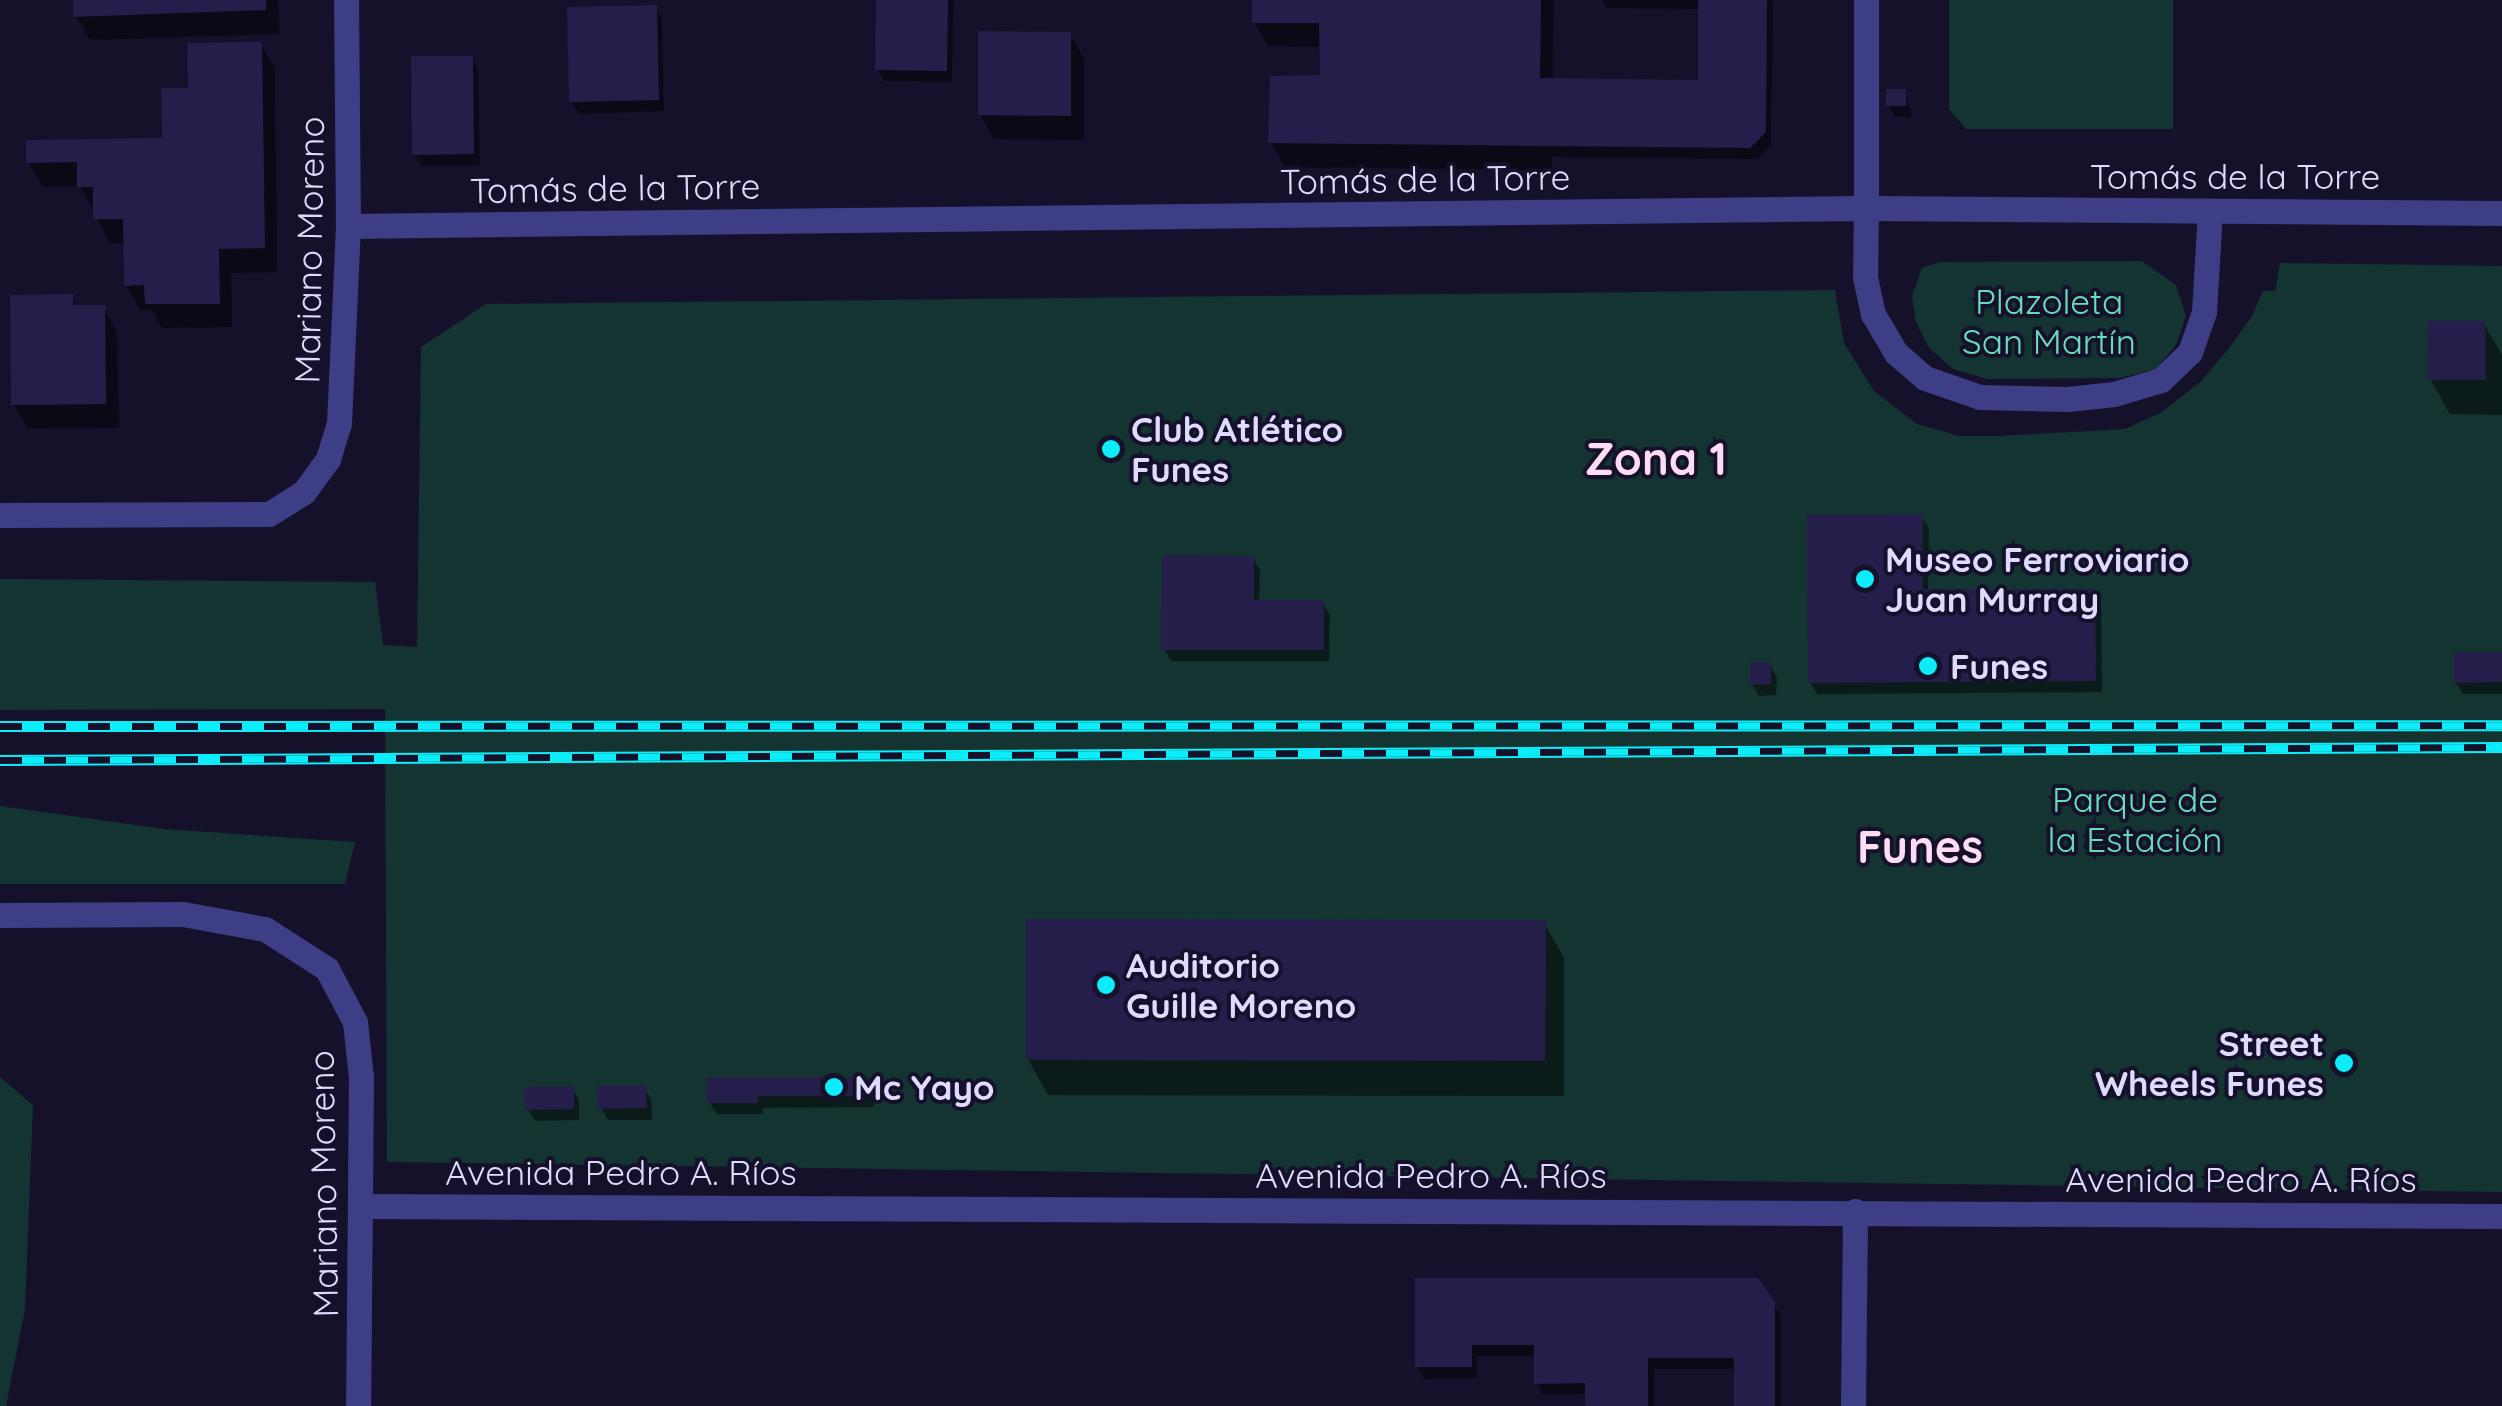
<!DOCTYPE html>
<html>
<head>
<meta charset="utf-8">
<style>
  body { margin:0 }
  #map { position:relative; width:2502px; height:1406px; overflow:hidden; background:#15112a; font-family:Quicksand,sans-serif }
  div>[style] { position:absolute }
  .green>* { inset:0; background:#143431 }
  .shadow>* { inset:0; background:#0007 }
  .building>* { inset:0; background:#251e4a }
  .pedestrian>* { height:25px; margin:-12.5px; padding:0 12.5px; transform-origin:12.5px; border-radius:12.5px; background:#3e3e87 }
  .minor>* { height:25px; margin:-12.5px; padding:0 12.5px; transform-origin:12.5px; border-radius:12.5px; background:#3e3e87 }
  .rail>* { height:11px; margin-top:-5.5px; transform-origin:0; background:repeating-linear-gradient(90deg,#15112a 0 22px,#0cecf9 0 44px); box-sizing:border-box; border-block:2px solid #0cecf9 }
  .dots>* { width:28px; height:28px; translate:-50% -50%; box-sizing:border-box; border:5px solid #15112a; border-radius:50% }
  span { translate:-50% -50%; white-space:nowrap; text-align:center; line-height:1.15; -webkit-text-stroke:8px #15112a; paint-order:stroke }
  .street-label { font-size:35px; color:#dedbfe }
  .park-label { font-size:35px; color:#67debb }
  .poi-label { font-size:35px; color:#dedbfe; font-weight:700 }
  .left { translate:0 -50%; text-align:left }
  .right { translate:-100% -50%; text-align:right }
  .district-label { font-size:45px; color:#feddf4; font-weight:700 }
</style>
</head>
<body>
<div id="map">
  <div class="green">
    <div style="clip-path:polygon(1949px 0,2173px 0,2173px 129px,1966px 129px,1949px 109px)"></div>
    <div style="clip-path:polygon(2142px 261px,2176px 285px,2186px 316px,2176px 345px,2156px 369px,2120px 378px,1987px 379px,1953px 369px,1929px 348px,1916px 322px,1912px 296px,1922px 268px,1940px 262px)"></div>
    <div style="clip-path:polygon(2280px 263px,2502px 266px,2502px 1192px,387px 1162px,385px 709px,0 710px,0 579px,375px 582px,383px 645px,417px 647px,421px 347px,486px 304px,1835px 290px,1844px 343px,1874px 391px,1917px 424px,1959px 436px,2000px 436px,2125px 429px,2162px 412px,2200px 382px,2226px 352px,2252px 316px,2263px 291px,2275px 291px)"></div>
    <div style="clip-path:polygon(0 806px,164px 829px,355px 842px,345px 884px,0 884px)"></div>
    <div style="clip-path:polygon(0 1077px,33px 1105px,25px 1309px,6px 1406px,0 1406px)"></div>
  </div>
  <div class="shadow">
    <div style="clip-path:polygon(75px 0,278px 0,279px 34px,90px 40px,76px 16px)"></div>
    <div style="clip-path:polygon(879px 0,954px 0,952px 82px,884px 81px,878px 69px)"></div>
    <div style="clip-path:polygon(1255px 0,1554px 0,1553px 80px,1700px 83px,1701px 9px,1607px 8px,1602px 0,1773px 0,1771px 145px,1757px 159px,1552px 157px,1552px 170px,1285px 167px,1271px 142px,1322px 77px,1322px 47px,1268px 46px,1254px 22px)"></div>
    <div style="clip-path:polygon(655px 7px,662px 19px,664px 111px,579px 114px,572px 102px)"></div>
    <div style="clip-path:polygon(1070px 34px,1084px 59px,1084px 140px,994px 139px,980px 114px)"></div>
    <div style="clip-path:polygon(261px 44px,275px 69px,277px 272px,231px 273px,232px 327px,162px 328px,151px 309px,140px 310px,126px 285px,126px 243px,110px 243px,80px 186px,43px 187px,29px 163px,164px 141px,190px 90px)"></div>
    <div style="clip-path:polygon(472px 58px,478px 70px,480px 165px,421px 166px,415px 155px)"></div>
    <div style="clip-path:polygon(1905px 92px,1912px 117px,1895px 117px,1888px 105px)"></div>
    <div style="clip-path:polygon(71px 296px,78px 307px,103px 307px,117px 332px,119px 428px,28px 429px,14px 405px)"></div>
    <div style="clip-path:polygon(2484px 324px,2502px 355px,2502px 415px,2450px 414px,2430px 379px)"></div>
    <div style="clip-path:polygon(1922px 517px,1929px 528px,1928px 592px,2094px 591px,2101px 603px,2102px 692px,1817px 694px,1810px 682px)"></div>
    <div style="clip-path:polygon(1253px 558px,1260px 570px,1259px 602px,1323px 603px,1330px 615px,1329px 661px,1171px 661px,1164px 649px)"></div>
    <div style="clip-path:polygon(2502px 655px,2502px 694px,2463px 694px,2456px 683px)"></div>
    <div style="clip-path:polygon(1770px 665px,1777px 677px,1776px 695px,1759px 696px,1752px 684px)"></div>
    <div style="clip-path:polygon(1544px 923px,1564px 958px,1564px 1096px,1048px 1095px,1028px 1059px)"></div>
    <div style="clip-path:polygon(867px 1079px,874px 1091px,874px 1107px,763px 1108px,763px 1114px,717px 1114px,710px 1103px)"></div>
    <div style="clip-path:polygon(572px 1088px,579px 1100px,579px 1120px,535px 1121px,528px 1109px)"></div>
    <div style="clip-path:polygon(644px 1088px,651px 1099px,652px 1120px,608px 1120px,601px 1108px)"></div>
    <div style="clip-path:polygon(1417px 1280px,1773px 1303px,1781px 1316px,1781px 1406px,1737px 1406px,1737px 1369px,1654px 1369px,1654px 1406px,1587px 1406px,1587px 1394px,1543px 1395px,1536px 1383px,1536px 1356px,1477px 1356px,1477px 1378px,1424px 1379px,1418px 1367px)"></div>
  </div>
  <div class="building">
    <div style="clip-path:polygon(73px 0,266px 0,266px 10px,73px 17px)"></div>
    <div style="clip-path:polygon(876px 0,948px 0,947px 71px,875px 70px)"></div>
    <div style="clip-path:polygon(1252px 0,1541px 0,1540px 78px,1698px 80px,1698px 0,1767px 0,1766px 132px,1750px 148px,1268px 143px,1270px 76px,1320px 75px,1319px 23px,1252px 23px)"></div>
    <div style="clip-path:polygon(657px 5px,659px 100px,569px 102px,567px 7px)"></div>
    <div style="clip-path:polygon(978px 31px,1071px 32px,1071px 116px,978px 115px)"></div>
    <div style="clip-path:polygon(262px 42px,265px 248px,219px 249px,220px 304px,145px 304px,144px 285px,124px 286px,123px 219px,93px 219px,93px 187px,77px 187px,77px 162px,26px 163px,26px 140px,162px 138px,161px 88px,188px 88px,187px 43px)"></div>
    <div style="clip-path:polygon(411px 56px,473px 56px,474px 154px,412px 155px)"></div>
    <div style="clip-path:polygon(1886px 89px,1906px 89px,1906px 106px,1886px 106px)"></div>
    <div style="clip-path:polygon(73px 294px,73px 305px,105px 305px,106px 404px,11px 405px,10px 295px)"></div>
    <div style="clip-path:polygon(2428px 321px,2485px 321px,2486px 380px,2427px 380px)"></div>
    <div style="clip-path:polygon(1923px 514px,1923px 589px,2095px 589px,2096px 681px,1808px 683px,1807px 515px)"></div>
    <div style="clip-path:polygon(1162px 555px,1254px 556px,1254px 600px,1324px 600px,1324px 650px,1161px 650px)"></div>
    <div style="clip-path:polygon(2454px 652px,2502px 652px,2502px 682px,2454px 683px)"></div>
    <div style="clip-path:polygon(1750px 662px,1771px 662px,1771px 684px,1750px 685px)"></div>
    <div style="clip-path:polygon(1026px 919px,1546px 920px,1545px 1061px,1026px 1060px)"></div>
    <div style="clip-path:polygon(707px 1077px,869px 1077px,869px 1096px,758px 1096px,758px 1103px,707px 1103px)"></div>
    <div style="clip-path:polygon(646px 1085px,647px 1108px,598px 1109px,597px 1086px)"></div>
    <div style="clip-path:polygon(574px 1086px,574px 1109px,525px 1110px,524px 1087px)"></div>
    <div style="clip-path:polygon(1415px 1278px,1758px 1278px,1775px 1302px,1775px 1406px,1734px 1406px,1734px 1358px,1648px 1358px,1648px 1406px,1585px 1406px,1585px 1383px,1534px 1384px,1534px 1345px,1472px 1345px,1472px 1367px,1415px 1367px)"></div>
  </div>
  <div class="pedestrian">
    <div style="left:1866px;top:208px;width:208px;rotate:-90deg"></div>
  </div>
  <div class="minor">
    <div style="left:1866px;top:208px;width:69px;rotate:90.8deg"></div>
    <div style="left:1865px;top:277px;width:38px;rotate:78deg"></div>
    <div style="left:1873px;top:314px;width:45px;rotate:59.5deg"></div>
    <div style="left:1896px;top:353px;width:38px;rotate:41deg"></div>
    <div style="left:1925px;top:378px;width:58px;rotate:19.1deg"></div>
    <div style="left:1980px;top:397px;width:88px;rotate:1.3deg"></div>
    <div style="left:2068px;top:399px;width:46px;rotate:-6.2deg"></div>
    <div style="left:2114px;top:394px;width:49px;rotate:-16.6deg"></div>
    <div style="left:2161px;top:380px;width:40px;rotate:-44deg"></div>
    <div style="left:2190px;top:352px;width:42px;rotate:-70.7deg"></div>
    <div style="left:2204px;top:312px;width:101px;rotate:-86.6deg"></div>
    <div style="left:348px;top:226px;width:1518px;rotate:-0.68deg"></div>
    <div style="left:1866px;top:208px;width:636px;rotate:0.45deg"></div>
    <div style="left:0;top:515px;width:269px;rotate:-0.2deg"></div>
    <div style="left:269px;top:514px;width:41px;rotate:-32.2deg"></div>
    <div style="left:304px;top:492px;width:41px;rotate:-54deg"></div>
    <div style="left:328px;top:459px;width:37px;rotate:-73deg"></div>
    <div style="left:339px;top:424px;width:198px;rotate:-87.4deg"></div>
    <div style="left:348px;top:226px;width:226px;rotate:-90.5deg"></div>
    <div style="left:0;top:915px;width:183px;rotate:-0.3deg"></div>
    <div style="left:183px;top:914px;width:83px;rotate:10.4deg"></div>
    <div style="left:265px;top:929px;width:74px;rotate:32.8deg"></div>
    <div style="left:327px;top:969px;width:60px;rotate:62.2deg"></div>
    <div style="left:355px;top:1022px;width:55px;rotate:83.8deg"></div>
    <div style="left:361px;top:1077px;width:329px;rotate:90.5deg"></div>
    <div style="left:361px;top:1206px;width:2141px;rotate:0.27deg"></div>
    <div style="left:1853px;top:1406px;width:195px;rotate:-89.4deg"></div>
  </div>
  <div class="rail">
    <div style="left:0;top:726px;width:2502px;rotate:-0.02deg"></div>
    <div style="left:0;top:760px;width:2502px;rotate:-0.3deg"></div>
  </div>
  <div class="dots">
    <div style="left:1111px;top:449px;background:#0cecf9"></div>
    <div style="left:1865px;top:579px;background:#0cecf9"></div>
    <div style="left:1928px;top:666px;background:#0cecf9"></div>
    <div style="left:1106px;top:985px;background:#0cecf9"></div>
    <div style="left:2344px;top:1063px;background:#0cecf9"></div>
    <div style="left:834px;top:1087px;background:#0cecf9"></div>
  </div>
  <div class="street-label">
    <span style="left:2235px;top:176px">Tomás de la Torre</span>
    <span style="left:1425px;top:179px;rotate:-1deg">Tomás de la Torre</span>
    <span style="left:615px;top:188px;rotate:-1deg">Tomás de la Torre</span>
    <span style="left:309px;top:250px;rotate:-89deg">Mariano Moreno</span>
    <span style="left:621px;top:1172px">Avenida Pedro A. Ríos</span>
    <span style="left:1431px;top:1175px">Avenida Pedro A. Ríos</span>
    <span style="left:2241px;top:1179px">Avenida Pedro A. Ríos</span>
    <span style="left:323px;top:1184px;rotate:-91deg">Mariano Moreno</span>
  </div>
  <div class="park-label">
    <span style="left:2049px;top:321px">Plazoleta<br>San Martín</span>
    <span style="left:2135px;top:819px">Parque de<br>la Estación</span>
  </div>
  <div class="poi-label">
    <span class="left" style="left:1131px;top:449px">Club Atlético<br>Funes</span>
    <span class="left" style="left:1885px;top:579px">Museo Ferroviario<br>Juan Murray</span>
    <span class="left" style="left:1950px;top:666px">Funes</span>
    <span class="left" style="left:1126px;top:985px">Auditorio<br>Guille Moreno</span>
    <span class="right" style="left:2324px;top:1063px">Street<br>Wheels Funes</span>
    <span class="left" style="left:854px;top:1087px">Mc Yayo</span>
  </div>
  <div class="district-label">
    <span style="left:1656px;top:459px">Zona 1</span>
    <span style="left:1920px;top:847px">Funes</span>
  </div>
</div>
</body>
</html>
